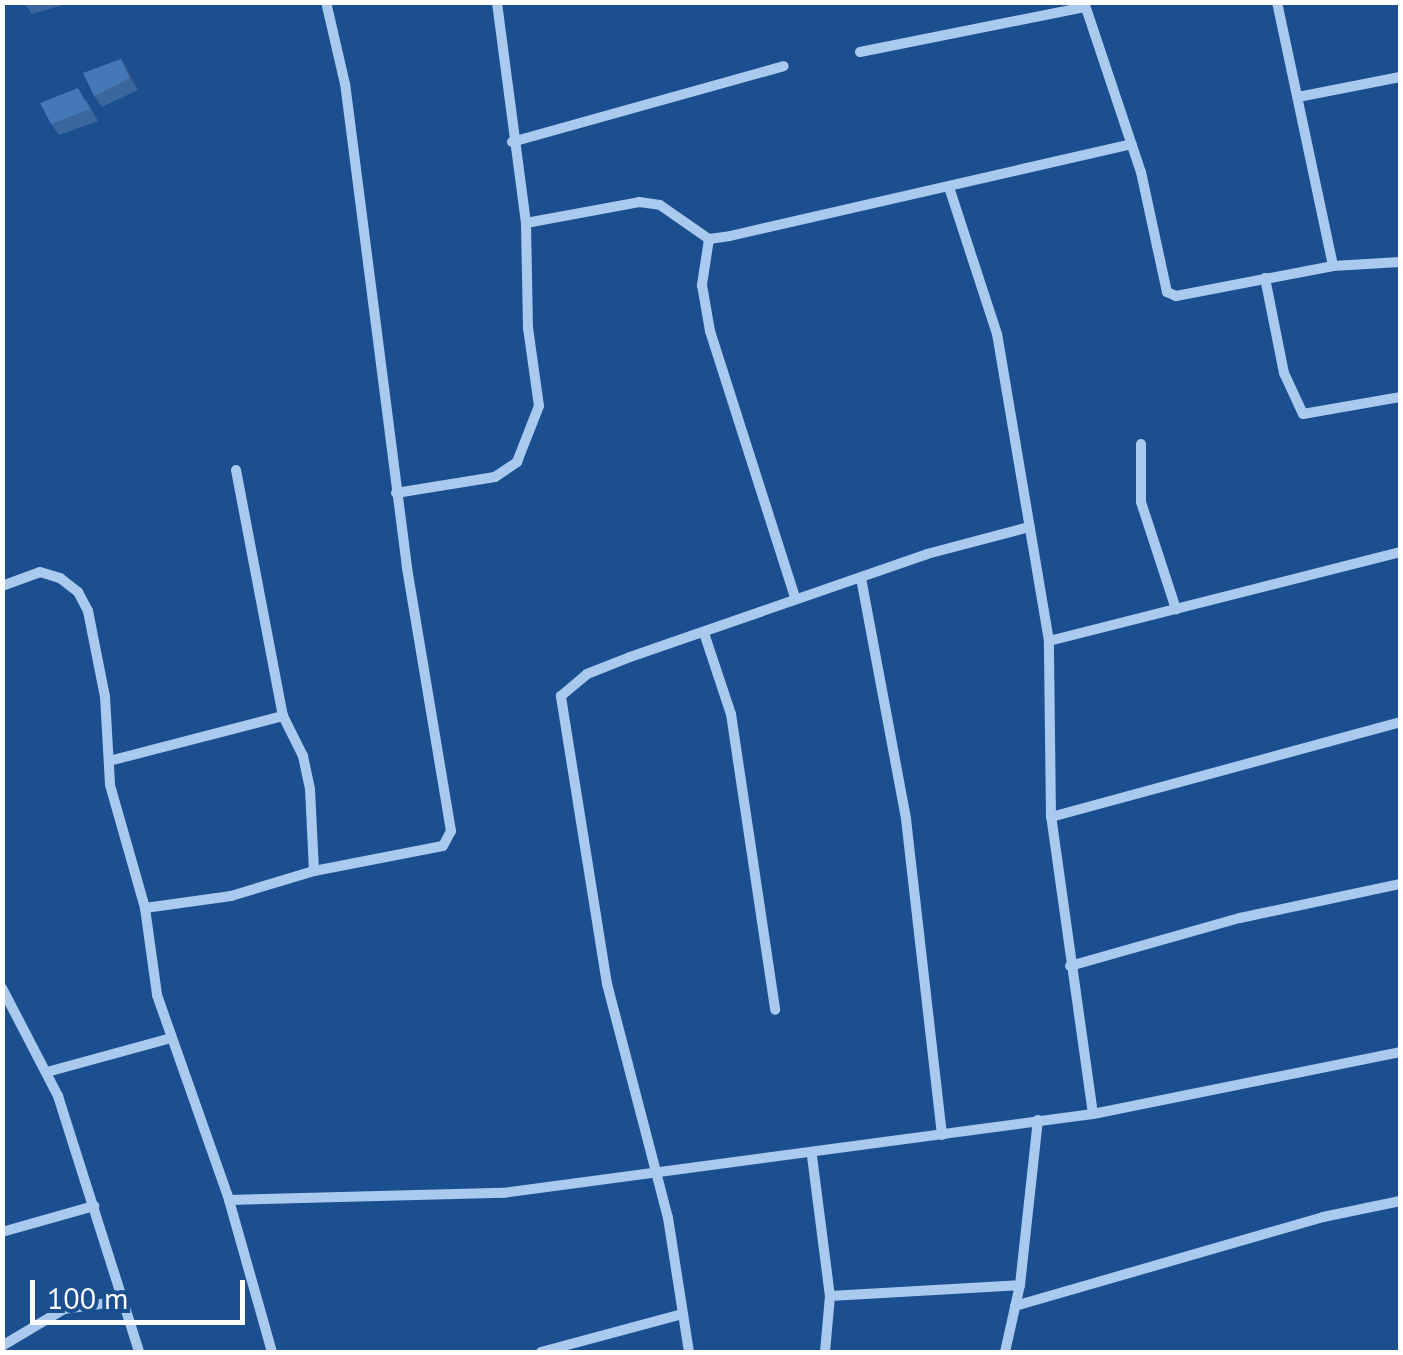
<!DOCTYPE html>
<html>
<head>
<meta charset="utf-8">
<style>
  body { margin:0 }
  #map { position:relative; width:1403px; height:1355px; overflow:hidden; background:#1b4f8f; font-family:"PT Sans",sans-serif }
  div>[style] { position:absolute }
  .street>* { height:10px; margin:-5px; padding:0 5px; transform-origin:5px; border-radius:5px; background:#a9c9ee }
  .wall>* { inset:0; background:#3a679d }
  .shaded-wall>* { inset:0; background:#305480 }
  .building>* { inset:0; background:#4478b7 }
  span { translate:-50% -50%; white-space:nowrap; text-align:center; line-height:1.15; -webkit-text-stroke:9px #1b4f8f; paint-order:stroke }
  .frame { position:absolute; inset:0; border:5px solid #fff; pointer-events:none }
  .scale { position:absolute; left:30px; top:1280px; width:215px; height:45px; box-sizing:border-box; border:5px solid #fff; border-top:0; padding-left:12px; font-size:30px; line-height:35px; white-space:nowrap; color:#fff; -webkit-text-stroke:8px #1b4f8f; paint-order:stroke }
</style>
</head>
<body>
<div id="map">
  <div class="street">
    <div style="left:1084px;top:2px;width:179px;rotate:71.5deg"></div>
    <div style="left:1141px;top:172px;width:123px;rotate:77.8deg"></div>
    <div style="left:1167px;top:292px;width:10px;rotate:24deg"></div>
    <div style="left:1176px;top:296px;width:160px;rotate:-10.8deg"></div>
    <div style="left:1333px;top:266px;width:67px;rotate:-3.4deg"></div>
    <div style="left:1277px;top:2px;width:270px;rotate:78deg"></div>
    <div style="left:860px;top:52px;width:229px;rotate:-11.3deg"></div>
    <div style="left:1298px;top:97px;width:104px;rotate:-11.1deg"></div>
    <div style="left:512px;top:142px;width:282px;rotate:-15.6deg"></div>
    <div style="left:526px;top:223px;width:115px;rotate:-10.5deg"></div>
    <div style="left:639px;top:202px;width:21px;rotate:8deg"></div>
    <div style="left:660px;top:205px;width:60px;rotate:34.8deg"></div>
    <div style="left:709px;top:239px;width:21px;rotate:-8deg"></div>
    <div style="left:730px;top:236px;width:412px;rotate:-12.9deg"></div>
    <div style="left:709px;top:239px;width:47px;rotate:98.7deg"></div>
    <div style="left:702px;top:285px;width:47px;rotate:80.1deg"></div>
    <div style="left:710px;top:331px;width:279px;rotate:72.3deg"></div>
    <div style="left:1265px;top:278px;width:97px;rotate:78.7deg"></div>
    <div style="left:1284px;top:373px;width:45px;rotate:65.1deg"></div>
    <div style="left:1303px;top:414px;width:98px;rotate:-9.9deg"></div>
    <div style="left:1141px;top:444px;width:58px;rotate:90deg"></div>
    <div style="left:1141px;top:502px;width:113px;rotate:71.9deg"></div>
    <div style="left:236px;top:470px;width:250px;rotate:79.2deg"></div>
    <div style="left:283px;top:716px;width:45px;rotate:63.4deg"></div>
    <div style="left:303px;top:756px;width:34px;rotate:78deg"></div>
    <div style="left:310px;top:789px;width:82px;rotate:87.2deg"></div>
    <div style="left:314px;top:871px;width:131px;rotate:-11deg"></div>
    <div style="left:443px;top:846px;width:17px;rotate:-62deg"></div>
    <div style="left:451px;top:831px;width:268px;rotate:-99.5deg"></div>
    <div style="left:407px;top:567px;width:487px;rotate:-97.3deg"></div>
    <div style="left:345px;top:84px;width:84px;rotate:-103deg"></div>
    <div style="left:396px;top:493px;width:100px;rotate:-9.2deg"></div>
    <div style="left:495px;top:477px;width:27px;rotate:-34deg"></div>
    <div style="left:517px;top:462px;width:60px;rotate:-68.6deg"></div>
    <div style="left:539px;top:406px;width:79px;rotate:-98deg"></div>
    <div style="left:528px;top:328px;width:105px;rotate:-91.1deg"></div>
    <div style="left:526px;top:223px;width:223px;rotate:-97.5deg"></div>
    <div style="left:861px;top:578px;width:245px;rotate:79.4deg"></div>
    <div style="left:906px;top:819px;width:318px;rotate:83.5deg"></div>
    <div style="left:2px;top:586px;width:40px;rotate:-20.2deg"></div>
    <div style="left:40px;top:572px;width:21px;rotate:17deg"></div>
    <div style="left:60px;top:578px;width:23px;rotate:38deg"></div>
    <div style="left:78px;top:592px;width:21px;rotate:62deg"></div>
    <div style="left:88px;top:611px;width:88px;rotate:78.8deg"></div>
    <div style="left:105px;top:697px;width:88px;rotate:86.7deg"></div>
    <div style="left:110px;top:785px;width:128px;rotate:74.1deg"></div>
    <div style="left:145px;top:908px;width:88px;rotate:82.1deg"></div>
    <div style="left:157px;top:995px;width:217px;rotate:70.6deg"></div>
    <div style="left:229px;top:1200px;width:158px;rotate:74.2deg"></div>
    <div style="left:704px;top:633px;width:85px;rotate:71.6deg"></div>
    <div style="left:731px;top:714px;width:299px;rotate:81.5deg"></div>
    <div style="left:1049px;top:641px;width:362px;rotate:-14.2deg"></div>
    <div style="left:109px;top:761px;width:180px;rotate:-14.5deg"></div>
    <div style="left:1051px;top:817px;width:362px;rotate:-15.2deg"></div>
    <div style="left:145px;top:908px;width:87px;rotate:-7.9deg"></div>
    <div style="left:231px;top:896px;width:87px;rotate:-16.8deg"></div>
    <div style="left:1070px;top:966px;width:177px;rotate:-15.8deg"></div>
    <div style="left:1240px;top:918px;width:164px;rotate:-12deg"></div>
    <div style="left:2px;top:988px;width:122px;rotate:62.6deg"></div>
    <div style="left:58px;top:1096px;width:269px;rotate:72.4deg"></div>
    <div style="left:47px;top:1072px;width:125px;rotate:-15.3deg"></div>
    <div style="left:1093px;top:1114px;width:313px;rotate:-11.4deg"></div>
    <div style="left:812px;top:1156px;width:141px;rotate:82.7deg"></div>
    <div style="left:830px;top:1296px;width:56px;rotate:95.1deg"></div>
    <div style="left:229px;top:1200px;width:274px;rotate:-1.5deg"></div>
    <div style="left:503px;top:1193px;width:595px;rotate:-7.63deg"></div>
    <div style="left:1093px;top:1114px;width:300px;rotate:-98deg"></div>
    <div style="left:1051px;top:817px;width:176px;rotate:-90.7deg"></div>
    <div style="left:1049px;top:641px;width:311px;rotate:-99.6deg"></div>
    <div style="left:997px;top:334px;width:151px;rotate:-108.1deg"></div>
    <div style="left:2px;top:1232px;width:96px;rotate:-15.8deg"></div>
    <div style="left:830px;top:1296px;width:190px;rotate:-3.3deg"></div>
    <div style="left:1015px;top:1306px;width:321px;rotate:-16.1deg"></div>
    <div style="left:1323px;top:1217px;width:79px;rotate:-11.7deg"></div>
    <div style="left:2px;top:1346px;width:72px;rotate:-30.8deg"></div>
    <div style="left:64px;top:1309px;width:59px;rotate:-7.9deg"></div>
    <div style="left:541px;top:1352px;width:147px;rotate:-15deg"></div>
    <div style="left:689px;top:1352px;width:136px;rotate:-98.9deg"></div>
    <div style="left:668px;top:1218px;width:242px;rotate:-104.6deg"></div>
    <div style="left:607px;top:984px;width:292px;rotate:-99.1deg"></div>
    <div style="left:561px;top:696px;width:34px;rotate:-40deg"></div>
    <div style="left:587px;top:674px;width:46px;rotate:-21.6deg"></div>
    <div style="left:630px;top:657px;width:314px;rotate:-19.1deg"></div>
    <div style="left:927px;top:554px;width:106px;rotate:-14.8deg"></div>
    <div style="left:1005px;top:1352px;width:69px;rotate:-77.4deg"></div>
    <div style="left:1020px;top:1285px;width:166px;rotate:-83.8deg"></div>
  </div>
  <div class="wall">
    <div style="clip-path:polygon(24px 2px,70px 2px,70px 3px,32px 14px)"></div>
    <div style="clip-path:polygon(121px 59px,129px 71px,138px 90px,102px 107px,94px 96px)"></div>
    <div style="clip-path:polygon(86px 100px,98px 121px,59px 135px,51px 124px)"></div>
  </div>
  <div class="shaded-wall">
    <div style="clip-path:polygon(121px 59px,129px 71px,138px 90px,130px 78px)"></div>
  </div>
  <div class="building">
    <div style="clip-path:polygon(121px 59px,130px 78px,94px 96px,83px 73px)"></div>
    <div style="clip-path:polygon(78px 88px,90px 109px,51px 124px,40px 103px)"></div>
  </div>
  <div class="frame"></div>
  <div class="scale">100 m</div>
</div>
</body>
</html>
